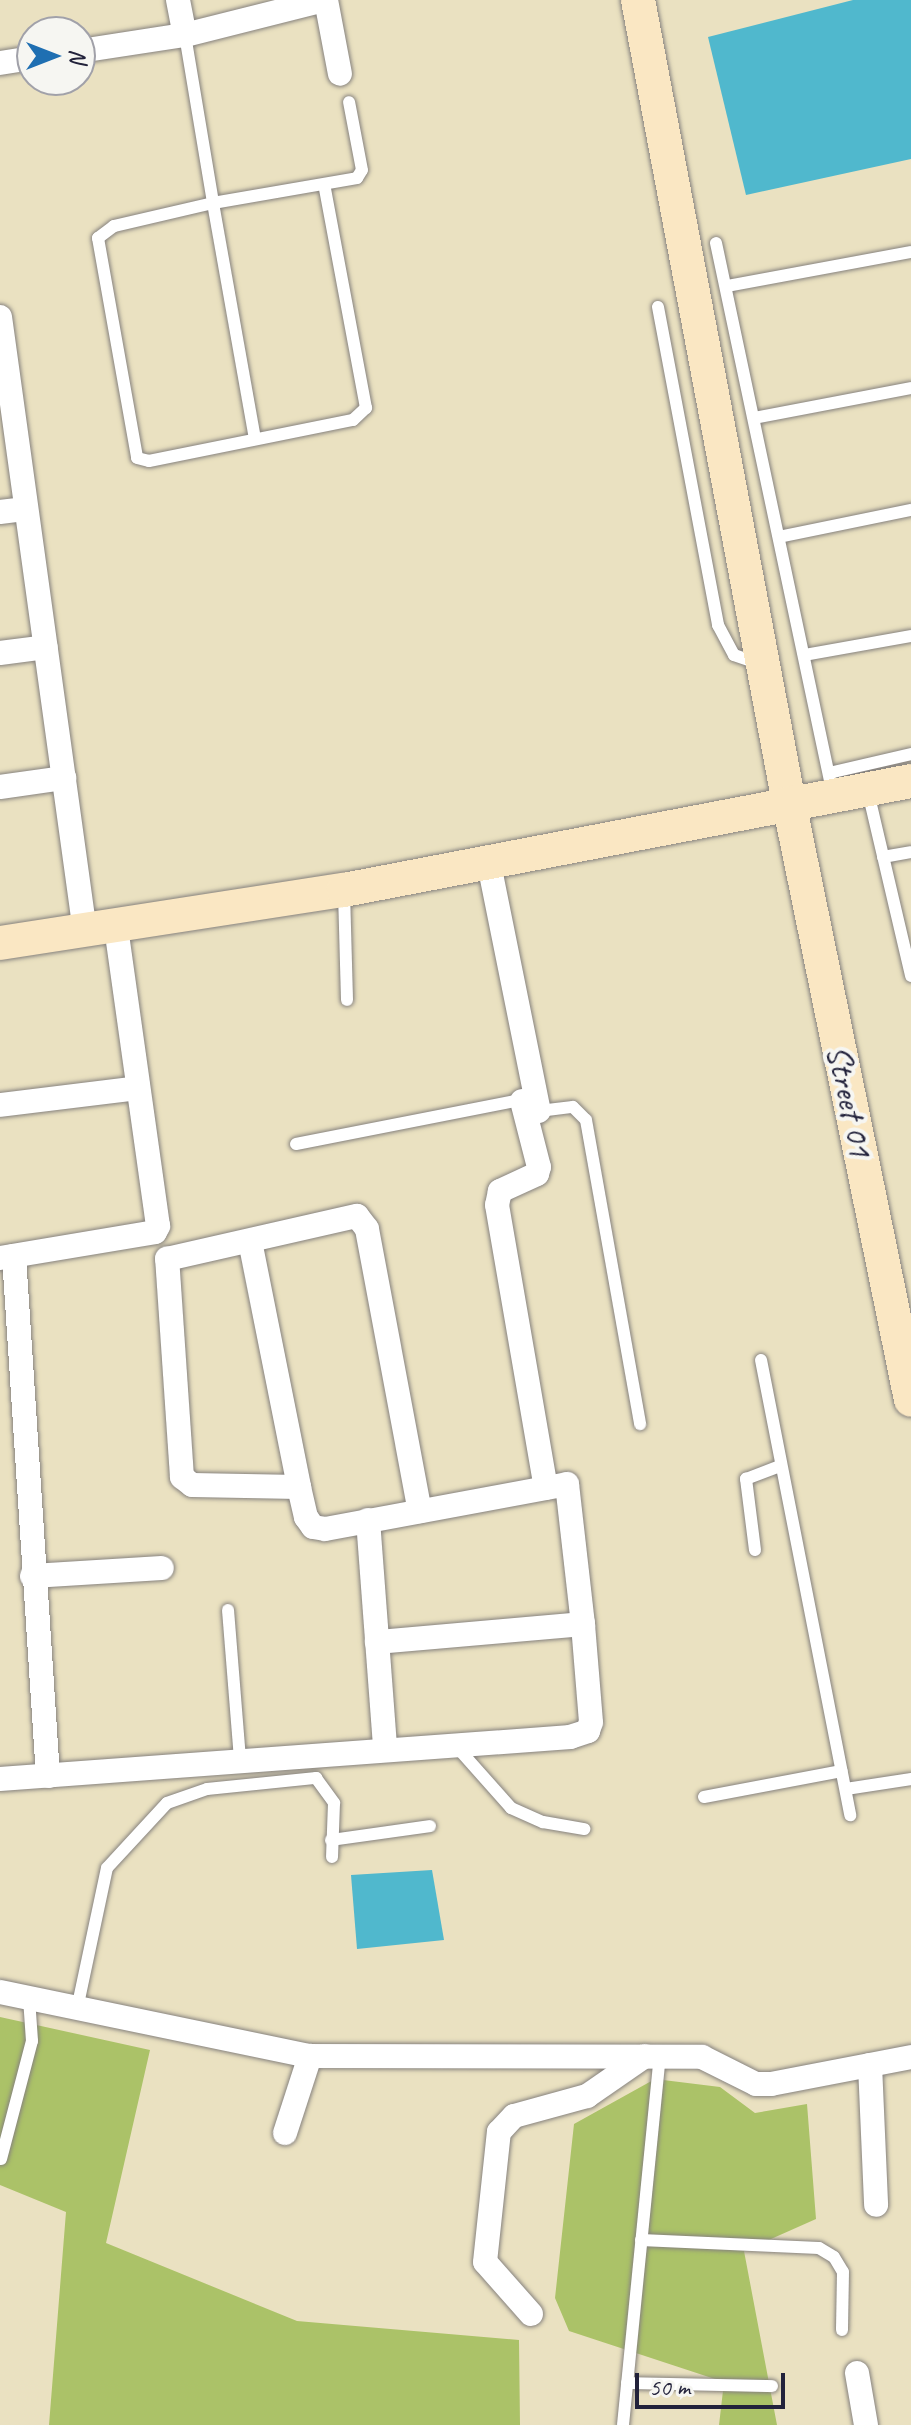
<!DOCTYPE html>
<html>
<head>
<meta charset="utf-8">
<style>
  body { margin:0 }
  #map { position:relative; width:911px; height:2425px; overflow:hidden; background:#eae1c1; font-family:Caveat,sans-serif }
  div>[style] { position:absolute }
  .green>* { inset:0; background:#abc268 }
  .water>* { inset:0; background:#50b8cd }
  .roads { filter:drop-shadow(0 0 2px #86827e) drop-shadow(0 0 2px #86827e) }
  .lane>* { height:12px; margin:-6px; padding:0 6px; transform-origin:6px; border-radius:6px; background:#fff }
  .street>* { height:24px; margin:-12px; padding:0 12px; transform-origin:12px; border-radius:12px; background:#fff }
  .secondary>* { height:34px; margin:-17px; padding:0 17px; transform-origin:17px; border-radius:17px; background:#fae7c3 }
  span { translate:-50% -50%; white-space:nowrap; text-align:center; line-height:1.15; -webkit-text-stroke:8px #f6f6f2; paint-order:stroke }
  .street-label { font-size:34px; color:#22223b }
  .north { position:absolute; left:16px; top:16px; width:80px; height:80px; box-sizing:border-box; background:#f6f6f2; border:2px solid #a1a1a9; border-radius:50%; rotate:90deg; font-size:22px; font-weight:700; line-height:32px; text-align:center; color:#22223b }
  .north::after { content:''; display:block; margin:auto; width:28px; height:36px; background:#1f6fb2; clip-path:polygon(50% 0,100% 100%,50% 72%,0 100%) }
  .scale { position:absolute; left:635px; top:2373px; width:150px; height:36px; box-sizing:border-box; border:4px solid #22223b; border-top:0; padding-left:10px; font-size:24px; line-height:28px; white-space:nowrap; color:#22223b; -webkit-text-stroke:6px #f6f6f2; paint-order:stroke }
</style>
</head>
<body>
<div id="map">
  <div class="green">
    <div style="clip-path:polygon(0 2017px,150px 2050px,106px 2243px,297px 2321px,519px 2340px,520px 2425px,49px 2425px,66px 2212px,0 2185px)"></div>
    <div style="clip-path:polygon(655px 2079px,720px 2087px,755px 2113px,807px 2104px,816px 2219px,744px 2251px,777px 2425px,719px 2425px,724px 2382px,569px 2331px,555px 2298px,574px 2124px)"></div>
  </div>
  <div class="water">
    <div style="clip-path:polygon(853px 0,911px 0,911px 159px,746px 195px,708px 37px)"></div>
    <div style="clip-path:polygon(432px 1870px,444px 1940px,357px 1949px,351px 1875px)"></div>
  </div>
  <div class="roads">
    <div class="lane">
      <div style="left:185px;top:35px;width:170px;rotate:80.5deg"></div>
      <div style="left:213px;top:203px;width:146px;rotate:-9.8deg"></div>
      <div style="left:357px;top:178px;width:9px;rotate:-58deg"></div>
      <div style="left:362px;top:170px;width:69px;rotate:-100.8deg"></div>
      <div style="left:716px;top:243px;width:564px;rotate:78.03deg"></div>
      <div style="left:727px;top:286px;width:187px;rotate:-10.5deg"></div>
      <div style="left:658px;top:307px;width:324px;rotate:79.3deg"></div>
      <div style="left:718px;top:625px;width:34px;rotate:62deg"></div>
      <div style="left:734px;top:655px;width:28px;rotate:19deg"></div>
      <div style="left:754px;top:418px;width:160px;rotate:-10.8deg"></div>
      <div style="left:255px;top:439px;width:240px;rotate:-100.1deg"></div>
      <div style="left:213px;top:203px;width:102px;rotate:166.9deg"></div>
      <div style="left:114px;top:226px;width:20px;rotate:143deg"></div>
      <div style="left:98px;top:238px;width:223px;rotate:79.9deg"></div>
      <div style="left:137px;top:458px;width:12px;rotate:14deg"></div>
      <div style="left:149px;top:461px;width:208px;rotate:-11.4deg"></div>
      <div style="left:353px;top:420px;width:18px;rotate:-43deg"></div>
      <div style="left:366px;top:408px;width:224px;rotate:-100.6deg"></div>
      <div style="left:779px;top:537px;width:135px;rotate:-11.6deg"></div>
      <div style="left:804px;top:655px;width:109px;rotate:-10.1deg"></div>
      <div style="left:829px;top:773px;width:84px;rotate:-13deg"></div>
      <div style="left:868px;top:792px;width:189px;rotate:76.8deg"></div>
      <div style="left:883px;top:857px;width:28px;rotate:-10deg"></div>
      <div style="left:344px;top:892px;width:108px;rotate:88.4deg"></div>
      <div style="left:539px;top:1111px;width:34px;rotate:-7deg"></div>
      <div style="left:573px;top:1107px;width:18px;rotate:45deg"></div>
      <div style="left:586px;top:1120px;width:309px;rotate:79.9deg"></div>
      <div style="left:296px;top:1144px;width:233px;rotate:-11.1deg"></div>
      <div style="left:761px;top:1360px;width:464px;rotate:78.9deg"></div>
      <div style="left:755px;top:1550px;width:72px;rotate:-97.2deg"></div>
      <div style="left:746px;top:1479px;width:36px;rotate:-21deg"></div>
      <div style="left:228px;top:1610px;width:148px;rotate:85.4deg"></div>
      <div style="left:456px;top:1746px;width:83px;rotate:48.4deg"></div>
      <div style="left:511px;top:1808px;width:35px;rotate:24deg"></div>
      <div style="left:543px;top:1822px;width:42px;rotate:9.7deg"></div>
      <div style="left:846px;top:1789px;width:66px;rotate:-8.7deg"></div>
      <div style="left:704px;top:1797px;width:140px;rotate:-10.7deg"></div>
      <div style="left:331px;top:1840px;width:100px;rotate:-8deg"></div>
      <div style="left:77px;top:2009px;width:144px;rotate:-78deg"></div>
      <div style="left:107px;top:1868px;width:88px;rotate:-47.3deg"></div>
      <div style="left:167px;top:1803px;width:42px;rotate:-19.3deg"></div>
      <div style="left:207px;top:1789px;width:110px;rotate:-5.8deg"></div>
      <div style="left:316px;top:1778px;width:31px;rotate:54deg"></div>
      <div style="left:334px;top:1803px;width:54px;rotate:92.1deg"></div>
      <div style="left:1px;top:2159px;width:122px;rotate:-75.3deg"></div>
      <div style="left:32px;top:2041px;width:43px;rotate:-94deg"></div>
      <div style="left:641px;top:2240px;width:178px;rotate:2.6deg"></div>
      <div style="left:819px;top:2248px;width:17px;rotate:31deg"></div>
      <div style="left:834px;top:2257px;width:17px;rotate:59deg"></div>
      <div style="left:843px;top:2272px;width:58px;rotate:91deg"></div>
      <div style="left:627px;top:2383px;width:145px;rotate:1.2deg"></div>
      <div style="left:623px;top:2425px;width:371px;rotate:-84.3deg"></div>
    </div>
    <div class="street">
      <div style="left:178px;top:0;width:36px;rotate:79deg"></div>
      <div style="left:326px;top:0;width:75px;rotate:79.3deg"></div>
      <div style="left:80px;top:51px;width:106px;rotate:-8.7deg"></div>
      <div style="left:185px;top:35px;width:143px;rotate:-14.1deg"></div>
      <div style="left:0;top:63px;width:32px;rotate:-9deg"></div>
      <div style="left:0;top:317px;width:621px;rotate:82.13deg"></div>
      <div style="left:0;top:512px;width:26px;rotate:-7deg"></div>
      <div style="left:0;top:653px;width:46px;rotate:-7.4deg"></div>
      <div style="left:0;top:787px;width:65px;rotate:-8deg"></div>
      <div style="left:488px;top:859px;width:257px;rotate:78.6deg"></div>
      <div style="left:522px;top:1101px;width:68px;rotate:75.6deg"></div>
      <div style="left:539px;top:1167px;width:7px;rotate:106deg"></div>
      <div style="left:537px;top:1174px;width:41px;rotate:155.3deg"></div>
      <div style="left:500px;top:1191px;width:14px;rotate:102deg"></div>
      <div style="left:497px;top:1205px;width:287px;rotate:80.2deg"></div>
      <div style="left:0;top:1105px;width:139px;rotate:-7deg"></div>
      <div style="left:250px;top:1241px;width:251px;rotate:78.7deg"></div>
      <div style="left:299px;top:1487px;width:107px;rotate:-178.9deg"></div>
      <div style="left:192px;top:1485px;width:13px;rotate:-141deg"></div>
      <div style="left:182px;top:1477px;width:219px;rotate:-93.9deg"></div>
      <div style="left:167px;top:1259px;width:195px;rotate:-12.8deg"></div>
      <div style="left:357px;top:1216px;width:16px;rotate:52deg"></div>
      <div style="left:367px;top:1229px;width:287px;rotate:79.4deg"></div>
      <div style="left:14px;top:1256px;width:521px;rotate:86.26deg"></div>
      <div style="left:0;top:1258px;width:157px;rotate:-9.5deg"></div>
      <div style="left:155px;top:1232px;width:7px;rotate:-63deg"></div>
      <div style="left:158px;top:1226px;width:302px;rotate:-98deg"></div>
      <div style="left:299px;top:1487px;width:31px;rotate:77deg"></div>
      <div style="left:306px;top:1517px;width:12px;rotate:55deg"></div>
      <div style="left:313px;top:1527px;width:12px;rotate:9deg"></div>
      <div style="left:325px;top:1529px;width:246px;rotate:-10.5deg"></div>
      <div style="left:567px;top:1484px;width:141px;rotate:83.5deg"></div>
      <div style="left:583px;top:1624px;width:207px;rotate:175deg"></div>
      <div style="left:368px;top:1520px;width:229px;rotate:85.7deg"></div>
      <div style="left:32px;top:1576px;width:130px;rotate:-3.5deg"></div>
      <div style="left:0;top:1779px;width:572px;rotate:-4.21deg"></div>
      <div style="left:570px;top:1737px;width:19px;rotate:-18deg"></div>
      <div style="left:588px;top:1731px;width:9px;rotate:-72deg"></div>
      <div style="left:591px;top:1722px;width:98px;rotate:-94.7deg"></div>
      <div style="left:0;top:1992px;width:317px;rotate:11.7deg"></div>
      <div style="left:310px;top:2056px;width:392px;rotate:0.1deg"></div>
      <div style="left:702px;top:2057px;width:60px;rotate:26.6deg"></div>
      <div style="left:756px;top:2084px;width:15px"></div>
      <div style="left:771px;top:2084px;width:143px;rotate:-10.9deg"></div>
      <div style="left:870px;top:2065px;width:140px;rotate:87.5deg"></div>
      <div style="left:285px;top:2133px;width:81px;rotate:-72deg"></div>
      <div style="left:531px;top:2314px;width:69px;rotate:-131.5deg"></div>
      <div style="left:485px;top:2262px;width:131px;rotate:-83.9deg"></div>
      <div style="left:499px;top:2132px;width:22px;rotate:-47deg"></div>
      <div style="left:514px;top:2116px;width:76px;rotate:-15.3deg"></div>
      <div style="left:587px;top:2096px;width:70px;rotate:-34.6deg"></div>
      <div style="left:857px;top:2373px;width:53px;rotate:80.2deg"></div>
    </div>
    <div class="secondary">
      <div style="left:638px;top:0;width:817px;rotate:79.35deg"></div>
      <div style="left:789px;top:803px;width:609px;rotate:78.45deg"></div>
      <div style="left:0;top:943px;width:348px;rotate:-8.8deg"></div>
      <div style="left:344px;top:890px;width:577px;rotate:-10.88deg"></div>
    </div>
  </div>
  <div class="street-label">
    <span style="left:850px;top:1101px;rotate:78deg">Street 01</span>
  </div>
  <div class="north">N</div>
  <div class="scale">50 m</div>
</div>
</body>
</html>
